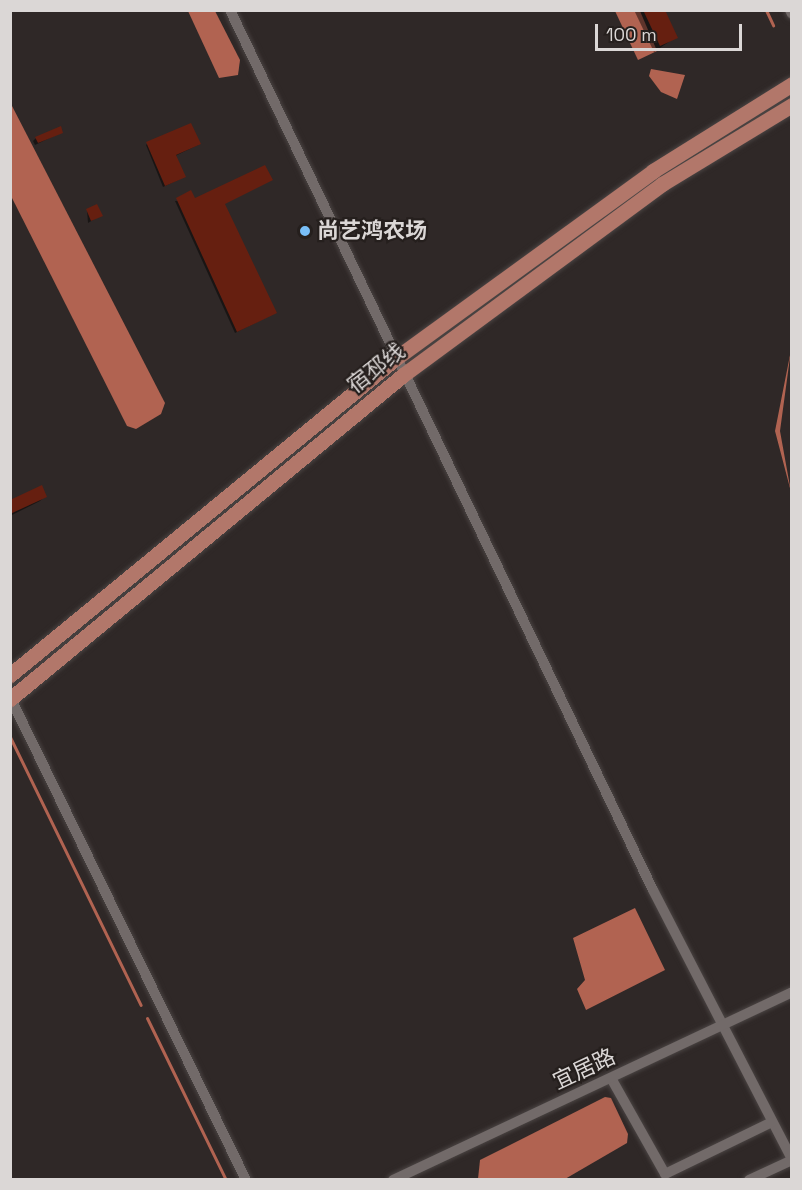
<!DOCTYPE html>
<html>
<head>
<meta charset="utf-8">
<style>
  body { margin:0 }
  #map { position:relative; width:802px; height:1190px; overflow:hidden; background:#2f2827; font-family:"Space Grotesk","Noto Sans SC",sans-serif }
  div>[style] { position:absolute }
  .water>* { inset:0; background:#b16351 }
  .shadow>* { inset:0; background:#0007 }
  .stream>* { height:3px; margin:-1.5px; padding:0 1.5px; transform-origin:1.5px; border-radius:1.5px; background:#b16351 }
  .building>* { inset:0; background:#661f10 }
  .roads { filter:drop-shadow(0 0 2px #4a4443) drop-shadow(0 0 2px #4a4443) }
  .street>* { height:10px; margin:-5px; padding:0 5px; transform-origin:5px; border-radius:5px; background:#726a69 }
  .primary>* { height:15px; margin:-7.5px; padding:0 7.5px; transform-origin:7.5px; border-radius:7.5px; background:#b2776a }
  .dots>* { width:16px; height:16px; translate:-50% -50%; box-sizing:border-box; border:3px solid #251f1d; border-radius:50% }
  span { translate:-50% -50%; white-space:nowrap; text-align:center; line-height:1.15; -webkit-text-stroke:4.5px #251f1d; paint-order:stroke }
  .poi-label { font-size:22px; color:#dbd7d6; font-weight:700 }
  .left { translate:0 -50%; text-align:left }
  .street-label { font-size:22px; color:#dbd7d6 }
  .frame { position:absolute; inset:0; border:12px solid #dbd7d6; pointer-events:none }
  .scale { position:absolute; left:595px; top:24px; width:147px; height:27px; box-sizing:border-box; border:3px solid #dbd7d6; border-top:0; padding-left:8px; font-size:18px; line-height:21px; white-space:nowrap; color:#dbd7d6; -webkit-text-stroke:4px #251f1d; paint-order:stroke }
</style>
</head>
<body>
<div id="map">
  <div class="water">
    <div style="clip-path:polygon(188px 11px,215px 11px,240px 60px,238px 75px,219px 78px)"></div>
    <div style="clip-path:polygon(615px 11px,640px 11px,657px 51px,638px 60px)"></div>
    <div style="clip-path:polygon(651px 69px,685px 75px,677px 99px,661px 92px,649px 76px)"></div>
    <div style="clip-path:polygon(11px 104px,165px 403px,161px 414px,136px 429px,127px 426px,11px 196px)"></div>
    <div style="clip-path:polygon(791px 350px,780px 431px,791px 492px,775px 431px)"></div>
    <div style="clip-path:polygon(635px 908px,665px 970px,586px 1010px,577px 989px,585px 980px,573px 938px)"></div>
    <div style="clip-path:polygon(605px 1097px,611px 1098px,628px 1134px,627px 1143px,565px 1179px,478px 1179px,480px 1160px)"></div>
  </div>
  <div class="shadow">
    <div style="clip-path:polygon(634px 10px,663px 10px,676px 37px,654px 52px)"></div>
    <div style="clip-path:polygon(62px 132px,35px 145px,33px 141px,36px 138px)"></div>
    <div style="clip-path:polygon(146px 145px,147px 144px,198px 145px,175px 156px,182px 178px,163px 187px)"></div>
    <div style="clip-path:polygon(194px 200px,223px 204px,273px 314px,235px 333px,175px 201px)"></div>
    <div style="clip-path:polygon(87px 210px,101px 215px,88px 223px)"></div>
    <div style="clip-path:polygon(45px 496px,40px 501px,10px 516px,10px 502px)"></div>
  </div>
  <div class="stream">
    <div style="left:766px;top:10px;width:17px;rotate:65deg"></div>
    <div style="left:10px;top:737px;width:298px;rotate:64deg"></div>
    <div style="left:147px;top:1018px;width:180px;rotate:64deg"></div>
  </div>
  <div class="building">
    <div style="clip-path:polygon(643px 10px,665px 10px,678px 38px,660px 46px)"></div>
    <div style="clip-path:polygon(191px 123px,201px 144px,176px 155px,186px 177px,165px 186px,146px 142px)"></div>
    <div style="clip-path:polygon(61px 126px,63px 133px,38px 143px,35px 137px)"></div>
    <div style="clip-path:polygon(265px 165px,273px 180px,225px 204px,277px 313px,237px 332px,176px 198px,191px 190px,195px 198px)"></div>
    <div style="clip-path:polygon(97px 204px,103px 216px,91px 221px,86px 209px)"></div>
    <div style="clip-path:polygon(42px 485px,47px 497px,10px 514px,10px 500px)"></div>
  </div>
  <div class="roads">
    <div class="street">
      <div style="left:230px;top:10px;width:976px;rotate:64.33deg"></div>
      <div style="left:653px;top:890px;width:303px;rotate:62.7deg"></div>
      <div style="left:790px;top:10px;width:4px;rotate:63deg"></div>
      <div style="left:10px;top:697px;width:538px;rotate:63.96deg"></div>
      <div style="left:611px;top:1078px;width:110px;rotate:60.6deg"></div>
      <div style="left:665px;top:1174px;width:119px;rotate:-25.9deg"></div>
      <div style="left:393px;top:1180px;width:441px;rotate:-25.2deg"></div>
      <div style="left:749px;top:1180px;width:47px;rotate:-24.9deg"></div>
    </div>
    <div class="primary">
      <div style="left:10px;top:675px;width:499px;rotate:-39.4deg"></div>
      <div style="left:396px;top:358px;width:318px;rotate:-36deg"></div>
      <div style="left:653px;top:171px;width:164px;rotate:-32deg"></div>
      <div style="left:10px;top:699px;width:509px;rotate:-39.5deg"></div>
      <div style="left:403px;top:375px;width:322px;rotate:-36.4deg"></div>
      <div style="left:662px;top:184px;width:152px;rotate:-31.3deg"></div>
    </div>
  </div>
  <div class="dots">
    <div style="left:305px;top:231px;background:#79bff8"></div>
  </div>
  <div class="poi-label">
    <span class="left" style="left:317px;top:231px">尚艺鸿农场</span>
  </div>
  <div class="street-label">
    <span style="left:376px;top:368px;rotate:-38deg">宿邳线</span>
    <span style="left:584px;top:1069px;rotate:-25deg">宜居路</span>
  </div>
  <div class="frame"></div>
  <div class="scale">100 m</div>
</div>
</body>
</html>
